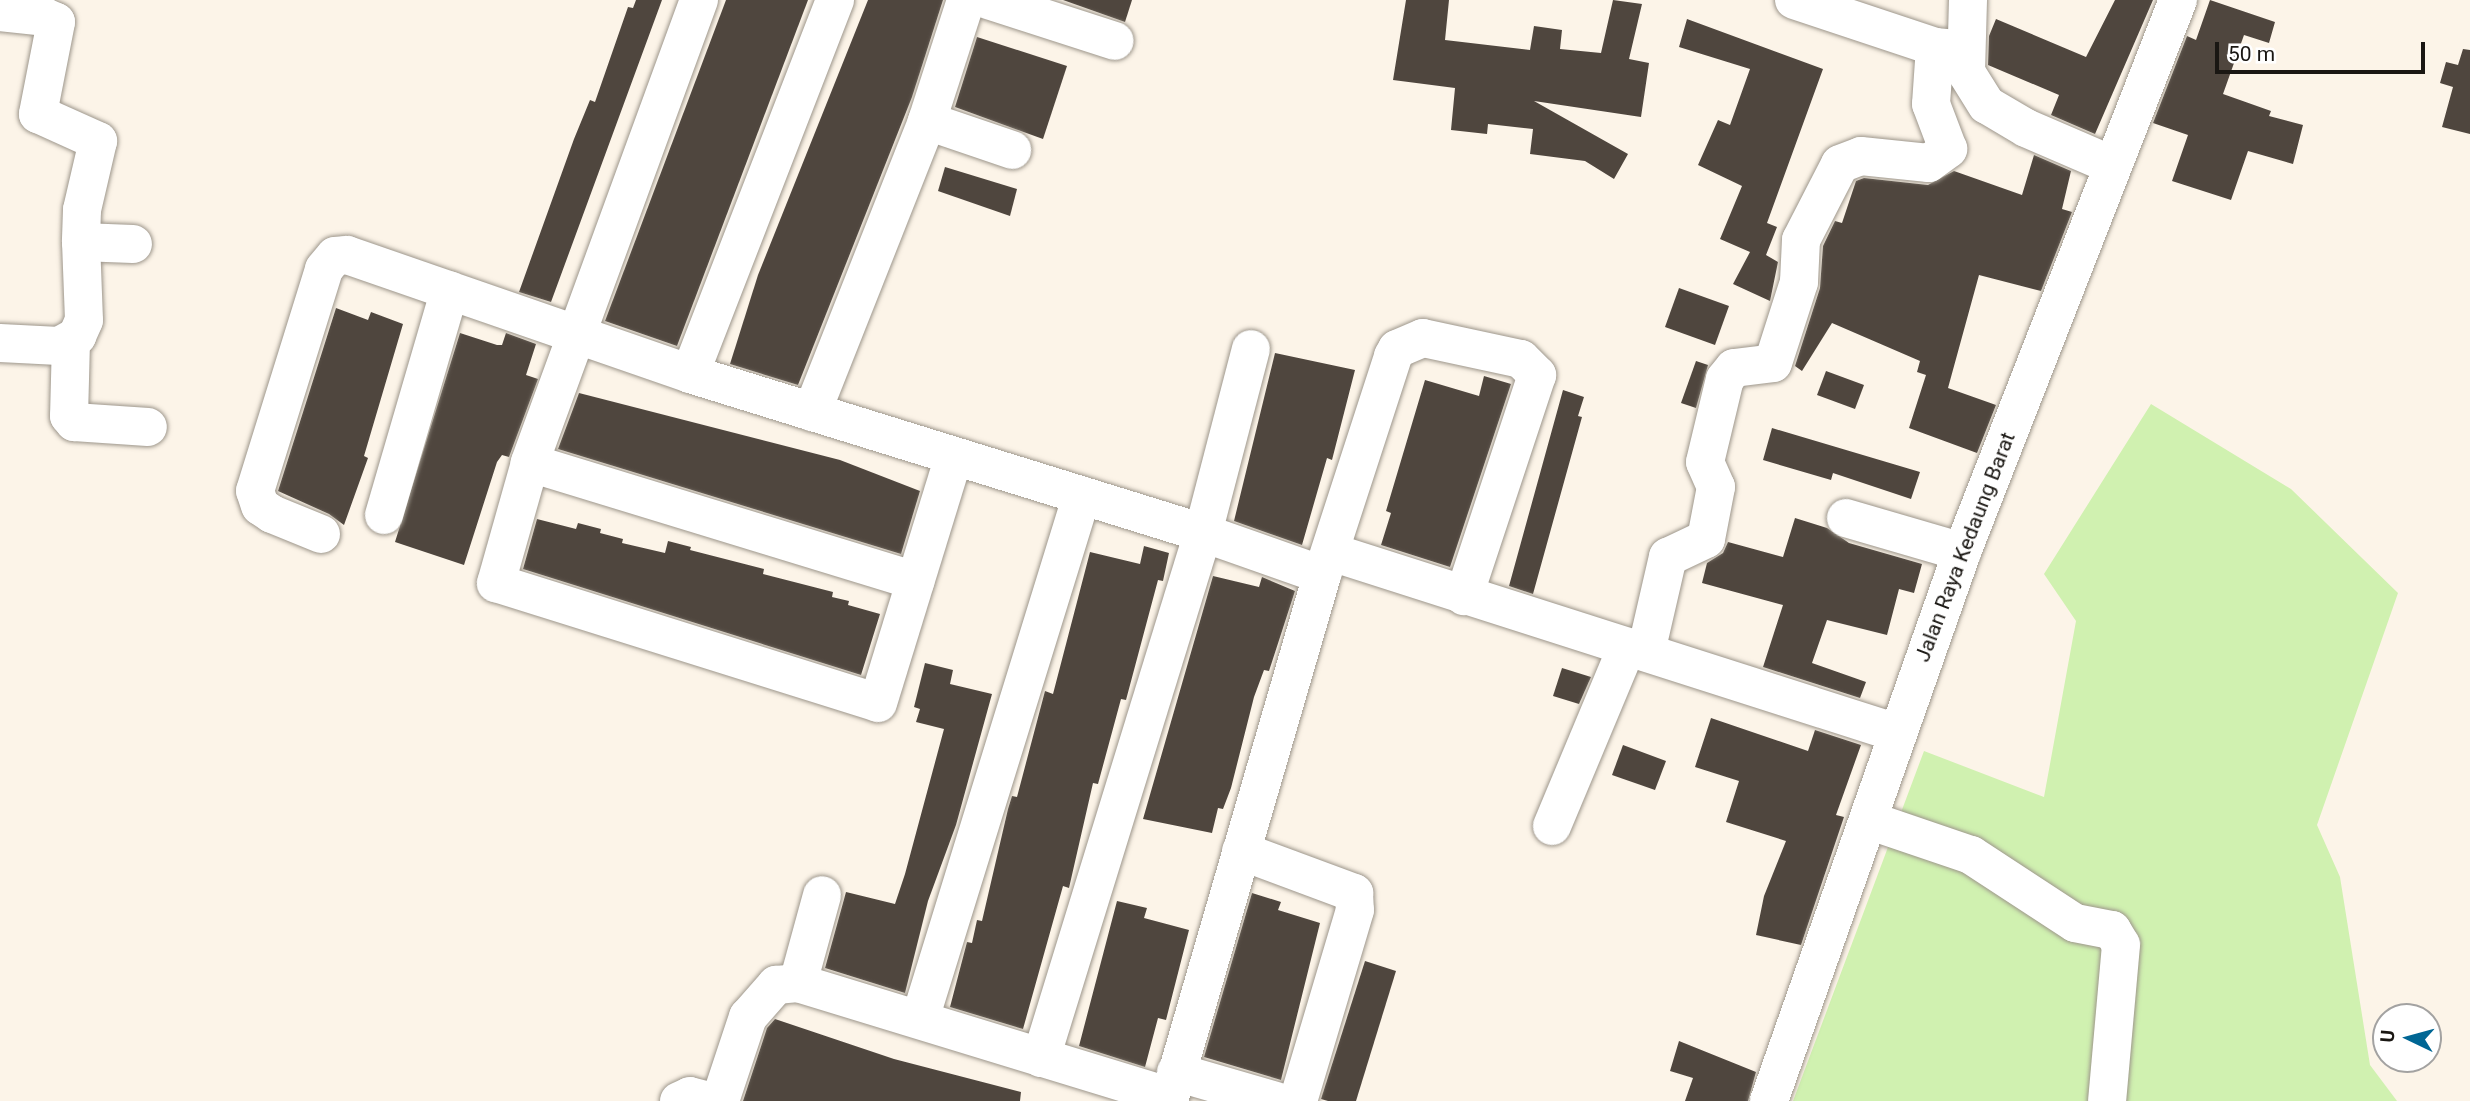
<!DOCTYPE html>
<html>
<head>
<meta charset="utf-8">
<style>
  body { margin:0 }
  #map { position:relative; width:2470px; height:1101px; overflow:hidden; background:#fcf4e8; font-family:Roboto,sans-serif }
  div>[style] { position:absolute }
  .green>* { inset:0; background:#d0f1b0 }
  .building>* { inset:0; background:#4f463e }
  .roads { filter:drop-shadow(0 0 2px #9d968b) drop-shadow(0 0 2px #9d968b) }
  .minor>* { height:38px; margin:-19px; padding:0 19px; transform-origin:19px; border-radius:19px; background:#fff }
  span { translate:-50% -50%; white-space:nowrap; text-align:center; line-height:1.15; -webkit-text-stroke:7px #fff; paint-order:stroke }
  .street-label { font-size:21px; color:#1a1713 }
  .north { position:absolute; left:2372px; top:1003px; width:70px; height:70px; box-sizing:border-box; background:#fff; border:2px solid #a3a2a1; border-radius:50%; rotate:275deg; font-size:19px; font-weight:700; line-height:28px; text-align:center; color:#1a1713 }
  .north::after { content:''; display:block; margin:auto; width:24px; height:32px; background:#006694; clip-path:polygon(50% 0,100% 100%,50% 72%,0 100%) }
  .scale { position:absolute; left:2215px; top:42px; width:210px; height:32px; box-sizing:border-box; border:4px solid #1a1713; border-top:0; padding-left:9px; font-size:21px; line-height:24px; white-space:nowrap; color:#1a1713; -webkit-text-stroke:5px #fff; paint-order:stroke }
</style>
</head>
<body>
<div id="map">
  <div class="green">
    <div style="clip-path:polygon(2151px 404px,2291px 489px,2398px 593px,2317px 825px,2340px 877px,2370px 1065px,2397px 1101px,1793px 1101px,1924px 751px,2044px 797px,2076px 621px,2044px 574px)"></div>
  </div>
  <div class="building">
    <div style="clip-path:polygon(636px 0,662px 0,551px 302px,519px 292px,574px 139px,590px 100px,595px 102px,628px 7px,633px 8px)"></div>
    <div style="clip-path:polygon(726px 0,808px 0,677px 346px,605px 321px)"></div>
    <div style="clip-path:polygon(868px 0,943px 0,912px 97px,798px 385px,730px 364px,758px 275px)"></div>
    <div style="clip-path:polygon(1063px 0,1132px 0,1125px 22px)"></div>
    <div style="clip-path:polygon(1406px 0,1449px 0,1445px 40px,1530px 50px,1534px 26px,1562px 30px,1560px 49px,1601px 53px,1613px 0,1642px 4px,1629px 59px,1649px 63px,1641px 117px,1534px 101px,1628px 154px,1614px 179px,1585px 161px,1530px 154px,1533px 129px,1488px 124px,1487px 134px,1451px 130px,1455px 88px,1393px 80px)"></div>
    <div style="clip-path:polygon(2115px 0,2153px 0,2095px 134px,2051px 115px,2059px 95px,1988px 65px,1989px 36px,1996px 19px,2086px 57px)"></div>
    <div style="clip-path:polygon(2210px 0,2275px 22px,2269px 43px,2244px 35px,2223px 94px,2271px 111px,2269px 116px,2303px 125px,2293px 164px,2248px 151px,2231px 200px,2172px 181px,2188px 135px,2153px 123px,2187px 36px,2196px 40px)"></div>
    <div style="clip-path:polygon(1687px 19px,1823px 69px,1767px 223px,1777px 227px,1766px 255px,1778px 262px,1770px 301px,1733px 284px,1750px 252px,1720px 239px,1742px 186px,1698px 165px,1718px 120px,1730px 125px,1750px 69px,1679px 47px)"></div>
    <div style="clip-path:polygon(977px 37px,1067px 66px,1043px 139px,955px 107px)"></div>
    <div style="clip-path:polygon(2463px 49px,2470px 50px,2470px 134px,2442px 127px,2453px 87px,2440px 83px,2446px 62px,2458px 65px)"></div>
    <div style="clip-path:polygon(2034px 155px,2071px 171px,2062px 209px,2072px 212px,2041px 291px,1979px 275px,1948px 388px,1996px 405px,1977px 453px,1909px 428px,1926px 375px,1917px 372px,1920px 361px,1832px 323px,1802px 371px,1795px 366px,1820px 288px,1823px 246px,1835px 221px,1842px 223px,1856px 181px,1864px 178px,1928px 185px,1954px 171px,2022px 195px)"></div>
    <div style="clip-path:polygon(945px 167px,1017px 189px,1010px 216px,938px 191px)"></div>
    <div style="clip-path:polygon(1679px 288px,1729px 306px,1715px 345px,1665px 327px)"></div>
    <div style="clip-path:polygon(336px 308px,368px 320px,371px 312px,403px 324px,364px 456px,368px 458px,344px 525px,329px 514px,278px 491px)"></div>
    <div style="clip-path:polygon(460px 333px,497px 345px,502px 345px,506px 333px,536px 344px,526px 375px,538px 379px,509px 457px,502px 455px,497px 462px,464px 565px,395px 542px)"></div>
    <div style="clip-path:polygon(1275px 353px,1355px 370px,1332px 460px,1327px 458px,1302px 545px,1234px 521px)"></div>
    <div style="clip-path:polygon(1696px 361px,1708px 365px,1696px 408px,1681px 403px)"></div>
    <div style="clip-path:polygon(1826px 371px,1864px 385px,1855px 409px,1817px 395px)"></div>
    <div style="clip-path:polygon(1484px 376px,1511px 384px,1450px 567px,1381px 545px,1391px 513px,1386px 511px,1425px 380px,1479px 396px)"></div>
    <div style="clip-path:polygon(1563px 390px,1584px 397px,1578px 416px,1582px 417px,1533px 594px,1509px 586px)"></div>
    <div style="clip-path:polygon(579px 393px,840px 460px,920px 491px,901px 554px,558px 449px)"></div>
    <div style="clip-path:polygon(1772px 428px,1920px 472px,1911px 499px,1833px 473px,1831px 480px,1763px 460px)"></div>
    <div style="clip-path:polygon(1795px 518px,1827px 528px,1849px 543px,1922px 564px,1914px 593px,1899px 589px,1887px 635px,1827px 620px,1812px 663px,1866px 682px,1860px 698px,1763px 667px,1783px 605px,1702px 583px,1707px 563px,1723px 553px,1728px 542px,1783px 557px)"></div>
    <div style="clip-path:polygon(537px 519px,576px 529px,578px 523px,601px 529px,600px 533px,623px 539px,622px 543px,665px 553px,668px 541px,691px 547px,690px 550px,764px 569px,763px 574px,833px 592px,832px 597px,849px 601px,848px 605px,880px 614px,861px 675px,523px 569px)"></div>
    <div style="clip-path:polygon(1144px 546px,1169px 553px,1163px 581px,1158px 580px,1126px 700px,1121px 699px,1098px 784px,1093px 783px,1069px 888px,1063px 886px,1023px 1029px,950px 1007px,967px 942px,972px 943px,977px 920px,982px 921px,1008px 809px,1012px 796px,1017px 797px,1045px 691px,1053px 694px,1090px 552px,1140px 564px)"></div>
    <div style="clip-path:polygon(1213px 576px,1259px 587px,1262px 577px,1295px 591px,1269px 671px,1264px 670px,1254px 697px,1231px 788px,1223px 809px,1218px 808px,1212px 833px,1143px 819px)"></div>
    <div style="clip-path:polygon(925px 663px,953px 670px,950px 684px,992px 694px,956px 825px,928px 901px,905px 993px,825px 968px,846px 892px,895px 904px,905px 874px,944px 729px,916px 722px,920px 709px,914px 707px)"></div>
    <div style="clip-path:polygon(1562px 668px,1591px 677px,1579px 704px,1553px 696px)"></div>
    <div style="clip-path:polygon(1711px 718px,1808px 751px,1815px 730px,1861px 745px,1836px 815px,1844px 817px,1801px 945px,1756px 935px,1764px 896px,1786px 841px,1726px 822px,1739px 781px,1695px 767px)"></div>
    <div style="clip-path:polygon(1623px 745px,1666px 761px,1655px 790px,1612px 775px)"></div>
    <div style="clip-path:polygon(1252px 893px,1281px 902px,1278px 910px,1320px 923px,1281px 1080px,1204px 1057px)"></div>
    <div style="clip-path:polygon(1117px 901px,1147px 908px,1144px 918px,1189px 930px,1166px 1020px,1158px 1018px,1145px 1067px,1079px 1046px)"></div>
    <div style="clip-path:polygon(1365px 961px,1396px 971px,1356px 1101px,1328px 1101px,1321px 1099px)"></div>
    <div style="clip-path:polygon(775px 1019px,894px 1059px,1021px 1092px,1020px 1101px,743px 1101px,767px 1028px)"></div>
    <div style="clip-path:polygon(1679px 1041px,1756px 1072px,1748px 1101px,1685px 1101px,1693px 1078px,1670px 1071px)"></div>
  </div>
  <div class="roads">
    <div class="minor">
      <div style="left:699px;top:0;width:493px;rotate:110.1deg"></div>
      <div style="left:530px;top:463px;width:125px;rotate:105.8deg"></div>
      <div style="left:496px;top:583px;width:400px;rotate:17.4deg"></div>
      <div style="left:878px;top:703px;width:258px;rotate:-72.9deg"></div>
      <div style="left:988px;top:0;width:133px;rotate:17.9deg"></div>
      <div style="left:1794px;top:0;width:149px;rotate:18.4deg"></div>
      <div style="left:1935px;top:47px;width:24px;rotate:5deg"></div>
      <div style="left:1968px;top:0;width:72px;rotate:91.6deg"></div>
      <div style="left:1966px;top:72px;width:39px;rotate:58deg"></div>
      <div style="left:1987px;top:105px;width:45px;rotate:30.5deg"></div>
      <div style="left:2026px;top:128px;width:94px;rotate:23.3deg"></div>
      <div style="left:0;top:12px;width:45px;rotate:6.3deg"></div>
      <div style="left:45px;top:17px;width:12px;rotate:24deg"></div>
      <div style="left:56px;top:22px;width:94px;rotate:101.1deg"></div>
      <div style="left:38px;top:114px;width:66px;rotate:24.2deg"></div>
      <div style="left:98px;top:141px;width:71px;rotate:103.1deg"></div>
      <div style="left:82px;top:210px;width:32px;rotate:92deg"></div>
      <div style="left:81px;top:242px;width:52px;rotate:2.2deg"></div>
      <div style="left:927px;top:121px;width:90px;rotate:18.8deg"></div>
      <div style="left:71px;top:341px;width:75px;rotate:91.5deg"></div>
      <div style="left:69px;top:416px;width:8px;rotate:50deg"></div>
      <div style="left:74px;top:422px;width:74px;rotate:3.9deg"></div>
      <div style="left:0;top:343px;width:59px;rotate:2.9deg"></div>
      <div style="left:59px;top:346px;width:21px;rotate:-29deg"></div>
      <div style="left:77px;top:336px;width:17px;rotate:-66deg"></div>
      <div style="left:84px;top:320px;width:78px;rotate:-92.2deg"></div>
      <div style="left:690px;top:374px;width:401px;rotate:-68.8deg"></div>
      <div style="left:812px;top:412px;width:313px;rotate:-68.4deg"></div>
      <div style="left:927px;top:121px;width:127px;rotate:-72.1deg"></div>
      <div style="left:530px;top:463px;width:403px;rotate:17deg"></div>
      <div style="left:384px;top:515px;width:234px;rotate:-73.7deg"></div>
      <div style="left:1846px;top:518px;width:121px;rotate:16.3deg"></div>
      <div style="left:321px;top:534px;width:53px;rotate:-157.8deg"></div>
      <div style="left:272px;top:514px;width:14px;rotate:-146deg"></div>
      <div style="left:260px;top:506px;width:16px;rotate:-108deg"></div>
      <div style="left:255px;top:491px;width:232px;rotate:-72.7deg"></div>
      <div style="left:324px;top:269px;width:17px;rotate:-50deg"></div>
      <div style="left:335px;top:256px;width:12px;rotate:-5deg"></div>
      <div style="left:347px;top:255px;width:363px;rotate:19.1deg"></div>
      <div style="left:690px;top:374px;width:537px;rotate:17.22deg"></div>
      <div style="left:1203px;top:533px;width:126px;rotate:19.4deg"></div>
      <div style="left:1331px;top:552px;width:594px;rotate:17.73deg"></div>
      <div style="left:1646px;top:652px;width:98px;rotate:-77deg"></div>
      <div style="left:1668px;top:557px;width:42px;rotate:-25.3deg"></div>
      <div style="left:1706px;top:539px;width:53px;rotate:-79.1deg"></div>
      <div style="left:1716px;top:487px;width:27px;rotate:-114deg"></div>
      <div style="left:1705px;top:462px;width:85px;rotate:-76.5deg"></div>
      <div style="left:1725px;top:379px;width:14px;rotate:-51deg"></div>
      <div style="left:1734px;top:368px;width:39px;rotate:-7deg"></div>
      <div style="left:1773px;top:363px;width:85px;rotate:-72.2deg"></div>
      <div style="left:1799px;top:282px;width:42px;rotate:-87.3deg"></div>
      <div style="left:1801px;top:240px;width:85px;rotate:-62.8deg"></div>
      <div style="left:1840px;top:164px;width:22px;rotate:-21deg"></div>
      <div style="left:1861px;top:156px;width:68px;rotate:5.9deg"></div>
      <div style="left:1929px;top:163px;width:24px;rotate:-36deg"></div>
      <div style="left:1948px;top:149px;width:48px;rotate:-110.7deg"></div>
      <div style="left:1931px;top:104px;width:57px;rotate:-86deg"></div>
      <div style="left:1868px;top:820px;width:109px;rotate:18.8deg"></div>
      <div style="left:1971px;top:855px;width:124px;rotate:33.2deg"></div>
      <div style="left:2075px;top:923px;width:38px;rotate:11deg"></div>
      <div style="left:2112px;top:930px;width:17px;rotate:59deg"></div>
      <div style="left:2121px;top:945px;width:157px;rotate:95.1deg"></div>
      <div style="left:1552px;top:826px;width:194px;rotate:-67.3deg"></div>
      <div style="left:1241px;top:851px;width:121px;rotate:20.4deg"></div>
      <div style="left:1354px;top:893px;width:17px;rotate:87deg"></div>
      <div style="left:1355px;top:910px;width:199px;rotate:106.6deg"></div>
      <div style="left:798px;top:983px;width:91px;rotate:-74.7deg"></div>
      <div style="left:920px;top:1019px;width:548px;rotate:-72.82deg"></div>
      <div style="left:1041px;top:1058px;width:549px;rotate:-72.85deg"></div>
      <div style="left:1203px;top:533px;width:190px;rotate:-75.4deg"></div>
      <div style="left:1176px;top:1072px;width:104px;rotate:16.2deg"></div>
      <div style="left:679px;top:1101px;width:12px;rotate:-24deg"></div>
      <div style="left:690px;top:1096px;width:20px;rotate:15deg"></div>
      <div style="left:720px;top:1101px;width:89px;rotate:-71.6deg"></div>
      <div style="left:748px;top:1017px;width:43px;rotate:-48.8deg"></div>
      <div style="left:776px;top:985px;width:22px;rotate:-5deg"></div>
      <div style="left:798px;top:983px;width:389px;rotate:17deg"></div>
      <div style="left:1169px;top:1101px;width:548px;rotate:-73.78deg"></div>
      <div style="left:1322px;top:575px;width:230px;rotate:-72deg"></div>
      <div style="left:1393px;top:356px;width:8px;rotate:-60deg"></div>
      <div style="left:1397px;top:349px;width:28px;rotate:-23deg"></div>
      <div style="left:1423px;top:338px;width:100px;rotate:12.1deg"></div>
      <div style="left:1521px;top:359px;width:23px;rotate:45deg"></div>
      <div style="left:1537px;top:375px;width:233px;rotate:108.3deg"></div>
      <div style="left:1769px;top:1101px;width:582px;rotate:-70.63deg"></div>
      <div style="left:1962px;top:552px;width:593px;rotate:-68.63deg"></div>
    </div>
  </div>
  <div class="street-label">
    <span style="left:1965px;top:547px;rotate:-69deg">Jalan Raya Kedaung Barat</span>
  </div>
  <div class="north">U</div>
  <div class="scale">50 m</div>
</div>
</body>
</html>
